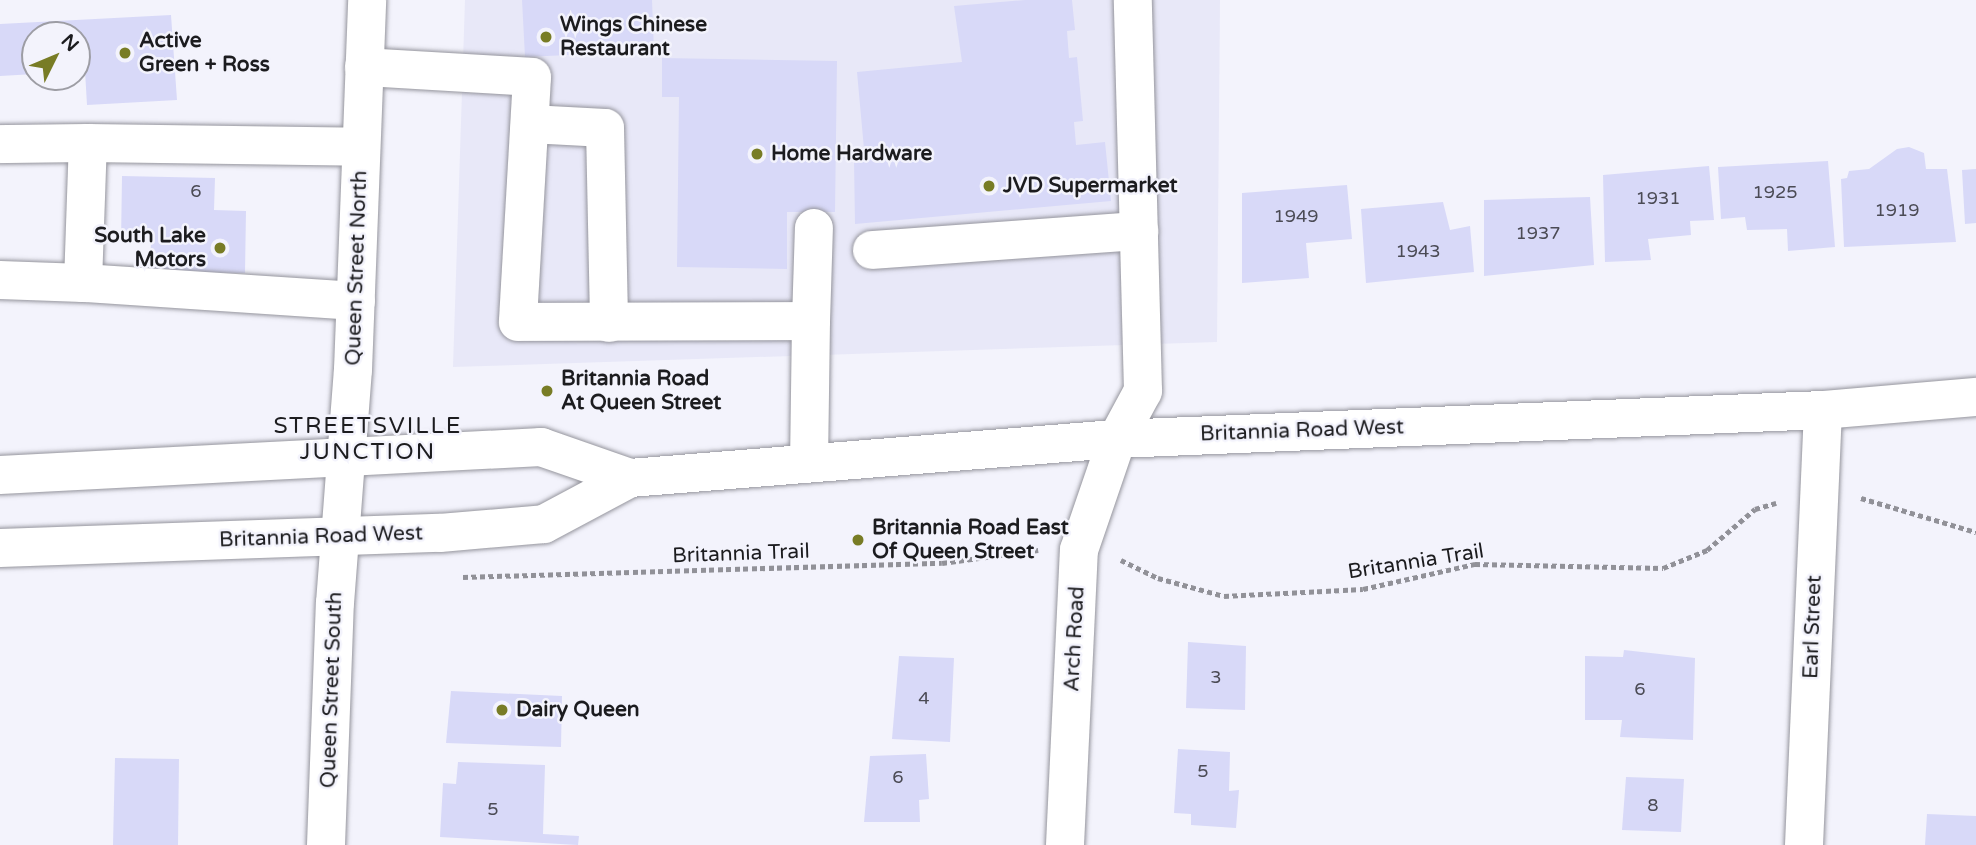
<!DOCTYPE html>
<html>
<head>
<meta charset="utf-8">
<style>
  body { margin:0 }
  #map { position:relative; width:1976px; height:845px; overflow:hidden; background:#f3f3fc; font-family:"Varela Round",sans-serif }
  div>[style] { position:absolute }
  .built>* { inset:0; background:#e8e8f8 }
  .building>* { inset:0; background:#d8d9f8 }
  .path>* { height:4.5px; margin-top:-2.25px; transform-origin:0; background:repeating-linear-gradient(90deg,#919198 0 5px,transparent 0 8.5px) }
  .roads { filter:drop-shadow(0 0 2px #95959d) drop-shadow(0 0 2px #95959d) }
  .minor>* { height:38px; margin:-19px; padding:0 19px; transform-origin:19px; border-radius:19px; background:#fff }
  .major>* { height:38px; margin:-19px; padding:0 19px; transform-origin:19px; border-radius:19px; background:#fff }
  .dots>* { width:19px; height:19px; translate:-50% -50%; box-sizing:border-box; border:4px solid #f3f3fc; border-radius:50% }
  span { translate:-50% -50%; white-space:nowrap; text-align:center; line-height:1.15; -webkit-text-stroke:5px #f3f3fc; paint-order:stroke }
  .number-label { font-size:18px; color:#4b4b55 }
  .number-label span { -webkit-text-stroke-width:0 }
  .poi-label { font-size:21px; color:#1c1c1f; font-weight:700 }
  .left { translate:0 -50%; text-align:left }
  .right { translate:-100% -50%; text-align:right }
  .street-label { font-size:21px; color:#1c1c1f }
  .neighbourhood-label { font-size:23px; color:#1c1c1f; letter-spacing:2px }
  .north { position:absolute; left:21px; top:21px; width:70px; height:70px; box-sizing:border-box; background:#f3f3fc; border:2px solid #9d9da4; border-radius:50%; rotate:47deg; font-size:19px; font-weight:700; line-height:28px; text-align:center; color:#1c1c1f }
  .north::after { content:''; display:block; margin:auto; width:24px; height:32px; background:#787c25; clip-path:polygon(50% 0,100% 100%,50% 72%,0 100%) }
</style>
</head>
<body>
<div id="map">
  <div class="built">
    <div style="clip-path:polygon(465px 0,1220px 0,1217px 342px,453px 367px)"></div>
  </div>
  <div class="building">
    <div style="clip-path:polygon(522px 0,652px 0,654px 51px,525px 57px)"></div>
    <div style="clip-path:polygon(1025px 0,1072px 0,1075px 30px,1067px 31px,1069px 58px,1077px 57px,1083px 121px,1074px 122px,1076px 145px,1105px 142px,1111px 201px,855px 224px,854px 161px,865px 160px,857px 72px,962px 62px,954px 6px)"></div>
    <div style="clip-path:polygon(171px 15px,177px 100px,87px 105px,85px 71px,77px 72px,77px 35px,35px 35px,35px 74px,0 76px,0 24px)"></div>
    <div style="clip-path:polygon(662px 58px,837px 61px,835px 212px,787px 212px,787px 269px,677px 267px,679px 97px,662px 97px)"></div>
    <div style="clip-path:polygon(1909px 147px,1924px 153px,1926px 169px,1947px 169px,1956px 242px,1844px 247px,1841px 179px,1847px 178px,1849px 171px,1869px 169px,1897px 149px)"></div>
    <div style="clip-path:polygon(1828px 161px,1835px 247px,1788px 251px,1787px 229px,1747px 230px,1745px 217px,1721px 219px,1718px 167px)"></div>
    <div style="clip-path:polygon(1709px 166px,1714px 220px,1690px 221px,1691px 235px,1648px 239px,1651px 260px,1605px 262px,1603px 175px)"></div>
    <div style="clip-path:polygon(1976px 169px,1976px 223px,1965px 224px,1962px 170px)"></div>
    <div style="clip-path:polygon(122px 176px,215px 178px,214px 210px,246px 211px,245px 273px,150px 272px,151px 241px,121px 241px)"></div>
    <div style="clip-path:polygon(1347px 185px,1352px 239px,1306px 243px,1309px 278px,1242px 283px,1242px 193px)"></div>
    <div style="clip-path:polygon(1590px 197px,1594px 265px,1484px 276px,1484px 200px)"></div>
    <div style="clip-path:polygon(1443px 202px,1450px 230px,1470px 226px,1474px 272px,1366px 283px,1361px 209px)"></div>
    <div style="clip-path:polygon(1188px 642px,1246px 646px,1245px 710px,1186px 708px)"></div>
    <div style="clip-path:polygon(1624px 650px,1695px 658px,1693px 740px,1620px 737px,1622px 720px,1585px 720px,1585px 656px,1623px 657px)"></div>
    <div style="clip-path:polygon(899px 656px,954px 658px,950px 742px,892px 739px)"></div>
    <div style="clip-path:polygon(451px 691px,562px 696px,561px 747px,446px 743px)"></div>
    <div style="clip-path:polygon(1178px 749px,1230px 752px,1229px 791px,1239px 790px,1236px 828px,1191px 825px,1191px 814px,1174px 813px)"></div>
    <div style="clip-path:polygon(926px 754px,929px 799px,919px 800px,920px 822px,864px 822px,870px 756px)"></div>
    <div style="clip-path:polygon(115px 758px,179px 759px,178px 845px,113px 845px)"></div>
    <div style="clip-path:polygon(458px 762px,545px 765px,543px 834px,579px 836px,578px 845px,440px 837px,443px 783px,456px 784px)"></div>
    <div style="clip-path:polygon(1626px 777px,1684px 779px,1681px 832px,1622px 830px)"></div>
    <div style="clip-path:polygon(1927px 814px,1976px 816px,1976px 845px,1925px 845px)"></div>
  </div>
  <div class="path">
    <div style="left:1861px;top:498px;width:120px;rotate:16.5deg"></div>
    <div style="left:1121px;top:560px;width:41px;rotate:25.9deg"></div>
    <div style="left:1158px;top:578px;width:68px;rotate:15.3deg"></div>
    <div style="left:1224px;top:596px;width:139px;rotate:-2.9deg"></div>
    <div style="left:1363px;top:589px;width:115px;rotate:-12.6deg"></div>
    <div style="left:1475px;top:564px;width:188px;rotate:1.2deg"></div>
    <div style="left:1663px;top:568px;width:48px;rotate:-22.2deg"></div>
    <div style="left:1707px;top:550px;width:63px;rotate:-40.5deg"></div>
    <div style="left:1755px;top:509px;width:22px;rotate:-16deg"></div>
    <div style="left:463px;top:577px;width:479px;rotate:-1.7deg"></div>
    <div style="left:942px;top:563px;width:97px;rotate:-7.7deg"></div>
  </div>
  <div class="roads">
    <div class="minor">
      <div style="left:364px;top:67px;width:168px;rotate:3.4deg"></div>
      <div style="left:532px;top:77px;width:245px;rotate:93.3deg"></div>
      <div style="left:518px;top:322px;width:293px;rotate:-0.2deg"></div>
      <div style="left:811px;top:321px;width:142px;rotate:90.8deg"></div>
      <div style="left:530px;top:124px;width:75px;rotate:3.1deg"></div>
      <div style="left:605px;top:128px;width:195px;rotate:88.8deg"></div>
      <div style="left:0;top:144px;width:88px;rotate:-0.7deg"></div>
      <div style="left:872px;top:250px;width:268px;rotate:-4.1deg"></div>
      <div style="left:0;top:280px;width:83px;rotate:2.1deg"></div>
      <div style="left:356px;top:301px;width:274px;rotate:-176.2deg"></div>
      <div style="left:83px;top:283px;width:140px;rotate:-88deg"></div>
      <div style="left:88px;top:143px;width:273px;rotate:0.8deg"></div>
      <div style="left:811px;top:321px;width:93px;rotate:-88.2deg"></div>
      <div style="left:1065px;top:845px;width:295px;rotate:-87.3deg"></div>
      <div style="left:1079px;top:550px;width:117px;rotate:-71.1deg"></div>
      <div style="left:1117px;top:439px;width:55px;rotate:-61.6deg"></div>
      <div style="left:1143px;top:391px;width:391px;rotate:-91.5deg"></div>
      <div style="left:1804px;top:845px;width:435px;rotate:-87.5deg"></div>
    </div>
    <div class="major">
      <div style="left:0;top:475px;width:542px;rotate:-2.96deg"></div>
      <div style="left:541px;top:447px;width:94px;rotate:19.2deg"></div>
      <div style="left:0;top:548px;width:440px;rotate:-2deg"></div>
      <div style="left:440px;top:533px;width:104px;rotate:-4.9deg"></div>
      <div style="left:544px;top:524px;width:98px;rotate:-28.1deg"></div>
      <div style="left:630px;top:478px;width:489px;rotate:-4.6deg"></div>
      <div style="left:1117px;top:439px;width:707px;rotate:-2.35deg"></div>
      <div style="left:1823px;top:410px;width:154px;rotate:-4.9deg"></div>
      <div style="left:326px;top:845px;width:242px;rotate:-87.9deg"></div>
      <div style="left:335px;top:603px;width:234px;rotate:-85.6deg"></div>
      <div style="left:353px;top:370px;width:370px;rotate:-87.8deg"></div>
    </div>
  </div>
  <div class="dots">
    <div style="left:546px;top:37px;background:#787c25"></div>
    <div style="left:125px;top:53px;background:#787c25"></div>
    <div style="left:757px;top:154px;background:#787c25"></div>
    <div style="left:989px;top:186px;background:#787c25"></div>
    <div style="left:220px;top:248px;background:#787c25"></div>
    <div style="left:547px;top:391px;background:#787c25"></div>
    <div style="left:858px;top:540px;background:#787c25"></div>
    <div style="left:502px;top:710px;background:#787c25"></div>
  </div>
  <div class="number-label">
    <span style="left:196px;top:191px">6</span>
    <span style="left:1775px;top:192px">1925</span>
    <span style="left:1658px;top:198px">1931</span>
    <span style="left:1897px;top:210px">1919</span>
    <span style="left:1296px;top:216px">1949</span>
    <span style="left:1538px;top:233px">1937</span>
    <span style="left:1418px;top:251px">1943</span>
    <span style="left:1216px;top:677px">3</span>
    <span style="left:1640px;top:689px">6</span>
    <span style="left:924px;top:698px">4</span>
    <span style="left:1203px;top:771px">5</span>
    <span style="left:898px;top:777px">6</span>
    <span style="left:1653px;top:805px">8</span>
    <span style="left:493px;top:809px">5</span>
  </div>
  <div class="poi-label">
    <span class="left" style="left:560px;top:37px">Wings Chinese<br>Restaurant</span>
    <span class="left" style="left:139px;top:53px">Active<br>Green + Ross</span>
    <span class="left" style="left:771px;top:154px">Home Hardware</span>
    <span class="left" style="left:1003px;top:186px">JVD Supermarket</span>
    <span class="right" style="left:206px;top:248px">South Lake<br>Motors</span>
    <span class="left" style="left:561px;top:391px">Britannia Road<br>At Queen Street</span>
    <span class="left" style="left:872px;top:540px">Britannia Road East<br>Of Queen Street</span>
    <span class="left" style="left:516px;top:710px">Dairy Queen</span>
  </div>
  <div class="street-label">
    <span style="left:357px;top:268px;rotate:-88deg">Queen Street North</span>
    <span style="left:1302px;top:431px;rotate:-2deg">Britannia Road West</span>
    <span style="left:321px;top:537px;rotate:-2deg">Britannia Road West</span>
    <span style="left:741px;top:554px;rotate:-2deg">Britannia Trail</span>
    <span style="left:1416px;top:562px;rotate:-9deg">Britannia Trail</span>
    <span style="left:1813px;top:627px;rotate:-88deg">Earl Street</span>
    <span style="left:1075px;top:639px;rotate:-87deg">Arch Road</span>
    <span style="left:332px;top:690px;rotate:-88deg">Queen Street South</span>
  </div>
  <div class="neighbourhood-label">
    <span style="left:368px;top:439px">STREETSVILLE<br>JUNCTION</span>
  </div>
  <div class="north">N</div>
</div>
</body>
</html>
